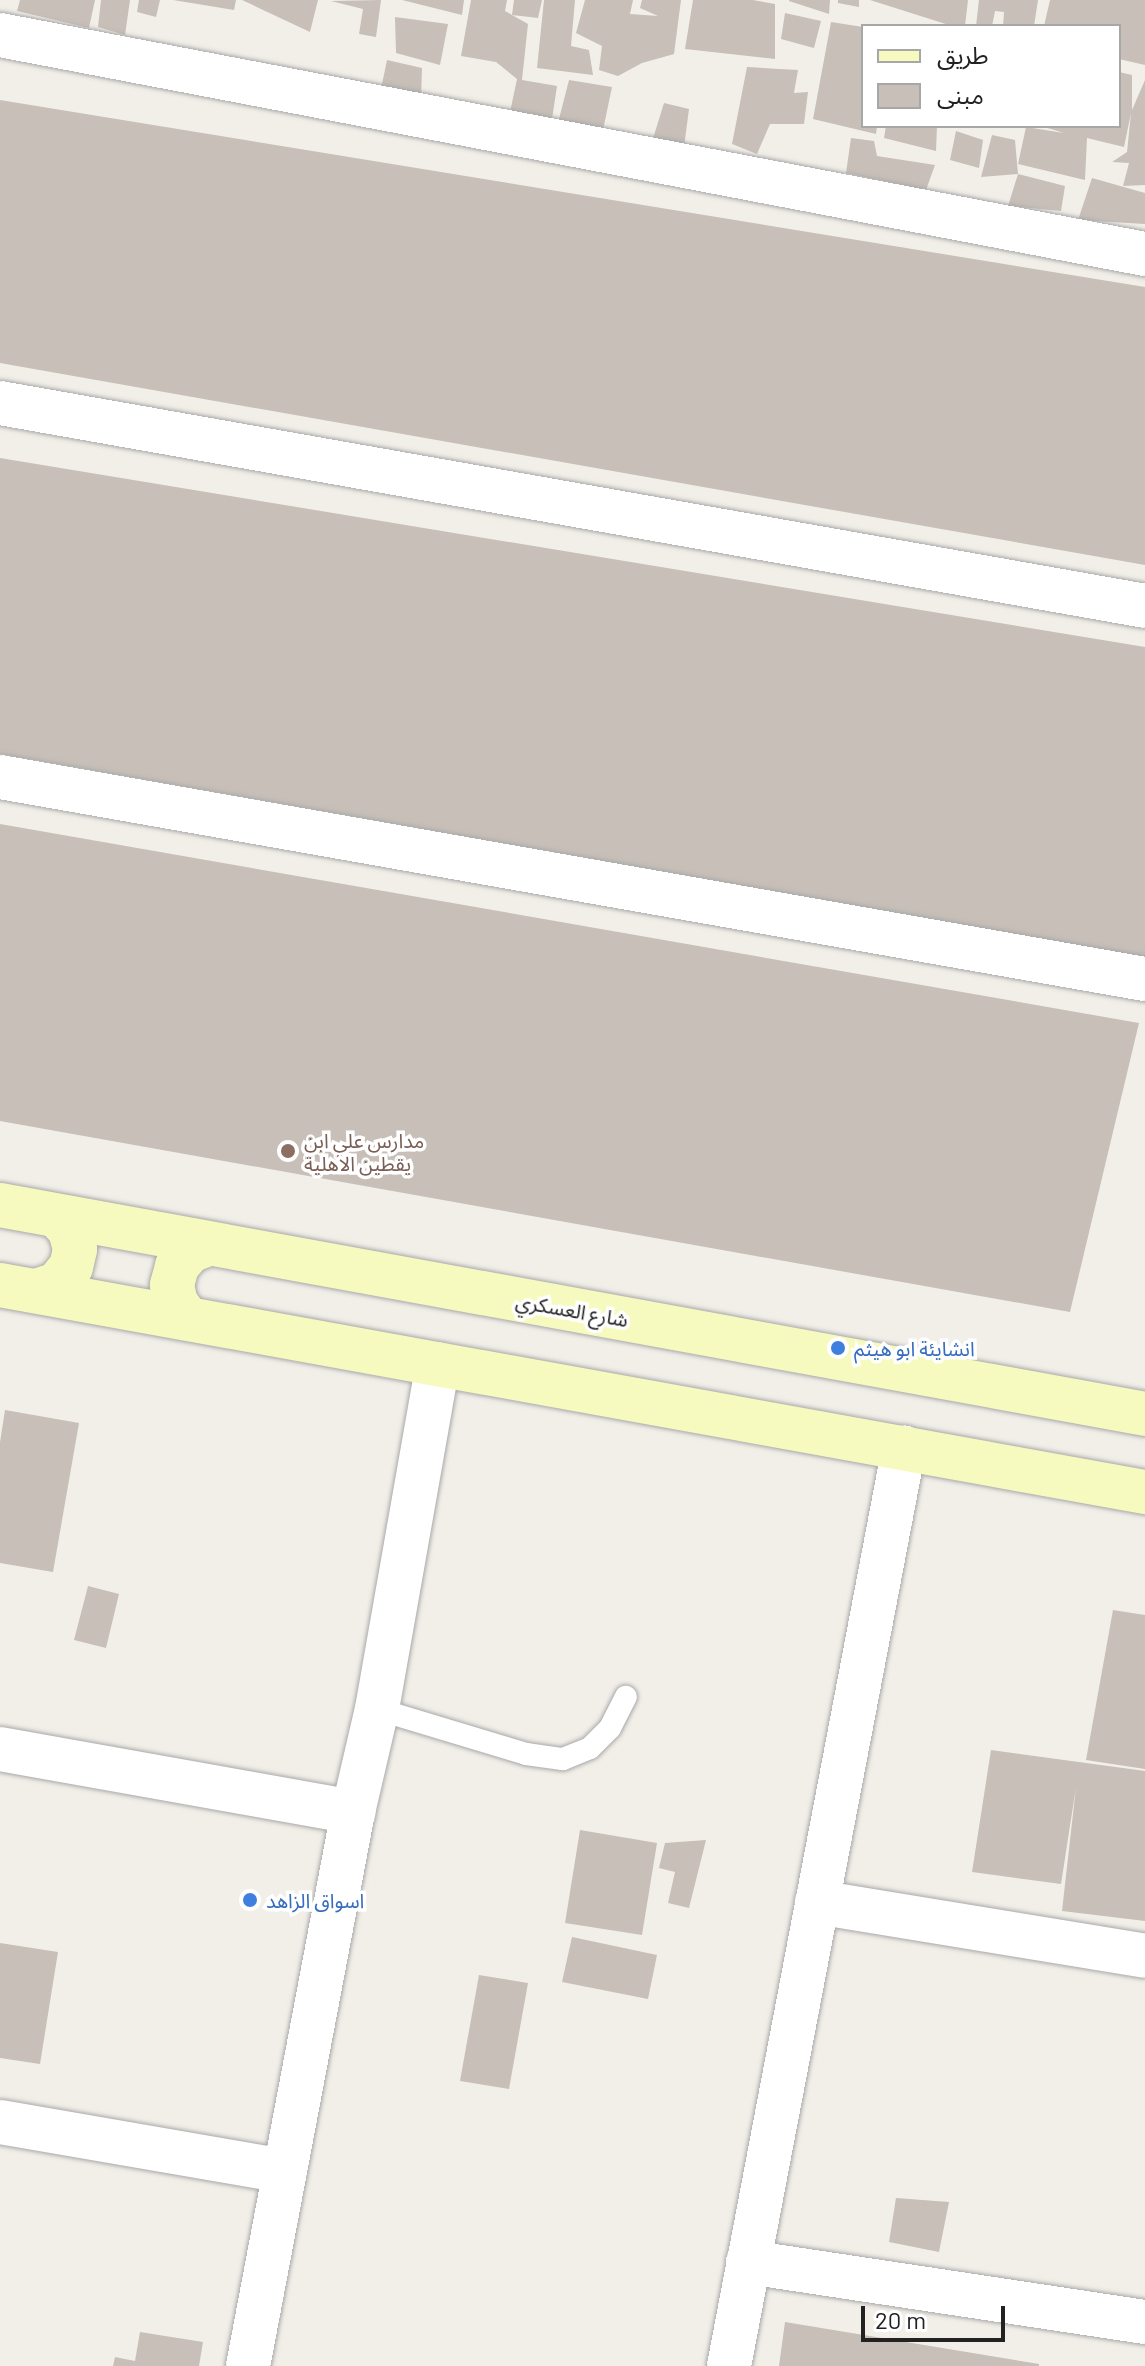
<!DOCTYPE html>
<html>
<head>
<meta charset="utf-8">
<style>
  body { margin:0 }
  #map { position:relative; width:1145px; height:2366px; overflow:hidden; background:#f2efe9; font-family:Barlow,"Noto Sans Arabic",sans-serif }
  div>[style] { position:absolute }
  .building>* { inset:0; background:#c7bfb8 }
  .roads { filter:drop-shadow(0 0 2px #a9a9a9) drop-shadow(0 0 2px #a9a9a9) }
  .service>* { height:22px; margin:-11px; padding:0 11px; transform-origin:11px; border-radius:11px; background:#fff }
  .minor>* { height:44px; margin:-22px; padding:0 22px; transform-origin:22px; border-radius:22px; background:#fff }
  .secondary>* { height:44px; margin:-22px; padding:0 22px; transform-origin:22px; border-radius:22px; background:#f7fabf }
  .dots>* { width:22px; height:22px; translate:-50% -50%; box-sizing:border-box; border:4px solid #fff; border-radius:50% }
  span { translate:-50% -50%; white-space:nowrap; text-align:center; line-height:1.15; -webkit-text-stroke:7px #fff; paint-order:stroke }
  .education-label { font-size:20px; color:#785e54 }
  .left { translate:0 -50%; text-align:left }
  .street-label { font-size:20px; color:#222 }
  .shop-label { font-size:20px; color:#366cbe }
  .legend { position:absolute; left:861px; top:24px; width:260px; height:104px; box-sizing:border-box; background:#fff; border:2px solid #a7a7a7; margin:0; padding:10px 14px; list-style:none; font-size:24px; color:#222 }
  .legend li { display:flex; align-items:center; gap:16px; height:40px }
  .legend b { width:40px; border:2px solid #a7a7a7 }
  .scale { position:absolute; left:861px; top:2306px; width:144px; height:36px; box-sizing:border-box; border:4px solid #222; border-top:0; padding-left:10px; font-size:24px; line-height:28px; white-space:nowrap; color:#222; -webkit-text-stroke:6px #fff; paint-order:stroke }
</style>
</head>
<body>
<div id="map">
  <div class="building">
    <div style="clip-path:polygon(20px 0,95px 0,89px 28px,17px 11px)"></div>
    <div style="clip-path:polygon(101px 0,130px 0,125px 35px,98px 27px)"></div>
    <div style="clip-path:polygon(139px 0,160px 0,156px 17px,137px 12px)"></div>
    <div style="clip-path:polygon(173px 0,236px 0,234px 10px)"></div>
    <div style="clip-path:polygon(242px 0,318px 0,310px 32px)"></div>
    <div style="clip-path:polygon(381px 0,376px 37px,359px 34px,363px 9px,331px 1px)"></div>
    <div style="clip-path:polygon(402px 0,464px 0,462px 15px)"></div>
    <div style="clip-path:polygon(471px 0,507px 0,505px 11px,528px 24px,522px 80px,557px 86px,552px 119px,509px 117px,517px 79px,496px 62px,461px 56px)"></div>
    <div style="clip-path:polygon(514px 0,542px 0,538px 18px,512px 15px)"></div>
    <div style="clip-path:polygon(544px 0,575px 0,571px 46px,589px 50px,593px 75px,537px 68px)"></div>
    <div style="clip-path:polygon(585px 0,633px 0,630px 14px,658px 16px,640px 8px,642px 0,681px 0,674px 54px,642px 63px,618px 76px,599px 70px,602px 46px,576px 33px)"></div>
    <div style="clip-path:polygon(693px 0,753px 0,775px 4px,775px 59px,685px 49px)"></div>
    <div style="clip-path:polygon(789px 0,830px 0,829px 14px,789px 1px)"></div>
    <div style="clip-path:polygon(838px 0,859px 0,859px 7px,838px 3px)"></div>
    <div style="clip-path:polygon(870px 0,968px 0,965px 26px,952px 26px)"></div>
    <div style="clip-path:polygon(979px 0,1038px 0,1034px 26px,1003px 26px,1004px 12px,995px 11px,992px 26px,976px 26px)"></div>
    <div style="clip-path:polygon(1050px 0,1145px 0,1145px 65px,1119px 59px,1119px 26px,1044px 26px)"></div>
    <div style="clip-path:polygon(785px 13px,821px 21px,814px 48px,781px 39px)"></div>
    <div style="clip-path:polygon(395px 17px,448px 24px,440px 65px,396px 53px)"></div>
    <div style="clip-path:polygon(831px 22px,863px 27px,863px 126px,877px 126px,876px 134px,813px 119px)"></div>
    <div style="clip-path:polygon(387px 60px,422px 68px,421px 99px,381px 89px)"></div>
    <div style="clip-path:polygon(747px 67px,798px 70px,794px 93px,808px 92px,804px 124px,770px 124px,757px 154px,732px 144px)"></div>
    <div style="clip-path:polygon(1119px 72px,1132px 75px,1132px 110px,1145px 80px,1145px 185px,1123px 186px,1129px 163px,1112px 162px,1127px 152px,1131px 113px,1124px 147px,1087px 138px,1085px 180px,1018px 164px,1026px 127px,1064px 133px,1041px 126px,1119px 126px)"></div>
    <div style="clip-path:polygon(569px 80px,612px 87px,603px 130px,558px 123px)"></div>
    <div style="clip-path:polygon(0 100px,1145px 287px,1145px 565px,0 363px)"></div>
    <div style="clip-path:polygon(664px 103px,689px 109px,684px 147px,651px 145px)"></div>
    <div style="clip-path:polygon(886px 126px,937px 126px,936px 151px,884px 138px)"></div>
    <div style="clip-path:polygon(956px 131px,983px 140px,979px 168px,950px 160px)"></div>
    <div style="clip-path:polygon(992px 135px,1015px 140px,1018px 174px,1065px 186px,1061px 211px,1008px 206px,1018px 174px,981px 177px)"></div>
    <div style="clip-path:polygon(851px 138px,874px 141px,877px 156px,935px 165px,926px 190px,846px 173px)"></div>
    <div style="clip-path:polygon(1092px 178px,1145px 193px,1145px 224px,1078px 220px)"></div>
    <div style="clip-path:polygon(0 458px,1145px 647px,1145px 957px,0 754px)"></div>
    <div style="clip-path:polygon(0 824px,1139px 1023px,1070px 1312px,0 1121px)"></div>
    <div style="clip-path:polygon(5px 1410px,79px 1423px,53px 1572px,0 1563px,0 1442px)"></div>
    <div style="clip-path:polygon(88px 1586px,119px 1594px,106px 1648px,74px 1640px)"></div>
    <div style="clip-path:polygon(1113px 1610px,1145px 1615px,1145px 1769px,1086px 1760px)"></div>
    <div style="clip-path:polygon(991px 1750px,1145px 1771px,1145px 1921px,1062px 1911px,1076px 1787px,1061px 1884px,972px 1872px)"></div>
    <div style="clip-path:polygon(580px 1830px,657px 1843px,642px 1935px,565px 1923px)"></div>
    <div style="clip-path:polygon(706px 1840px,689px 1908px,668px 1903px,675px 1872px,659px 1868px,665px 1843px)"></div>
    <div style="clip-path:polygon(572px 1937px,657px 1955px,648px 1999px,562px 1982px)"></div>
    <div style="clip-path:polygon(0 1943px,58px 1952px,40px 2064px,0 2058px)"></div>
    <div style="clip-path:polygon(479px 1975px,528px 1983px,509px 2089px,460px 2081px)"></div>
    <div style="clip-path:polygon(896px 2198px,949px 2202px,939px 2252px,889px 2242px)"></div>
    <div style="clip-path:polygon(785px 2322px,1039px 2364px,1039px 2366px,779px 2366px)"></div>
    <div style="clip-path:polygon(140px 2332px,203px 2342px,199px 2366px,113px 2366px,115px 2357px,135px 2361px)"></div>
  </div>
  <div class="roads">
    <div class="service">
      <div style="left:377px;top:1709px;width:156px;rotate:16.8deg"></div>
      <div style="left:526px;top:1754px;width:37px;rotate:8deg"></div>
      <div style="left:563px;top:1759px;width:29px;rotate:-22deg"></div>
      <div style="left:590px;top:1748px;width:28px;rotate:-45deg"></div>
      <div style="left:610px;top:1728px;width:35px;rotate:-63deg"></div>
    </div>
    <div class="minor">
      <div style="left:0;top:35px;width:1166px;rotate:10.83deg"></div>
      <div style="left:0;top:403px;width:1163px;rotate:10.05deg"></div>
      <div style="left:0;top:777px;width:1163px;rotate:10.01deg"></div>
      <div style="left:0;top:1749px;width:359px;rotate:10.1deg"></div>
      <div style="left:817px;top:1902px;width:332px;rotate:9.3deg"></div>
      <div style="left:0;top:2122px;width:289px;rotate:9.8deg"></div>
      <div style="left:748px;top:2262px;width:402px;rotate:8.6deg"></div>
      <div style="left:248px;top:2366px;width:564px;rotate:-79.27deg"></div>
      <div style="left:353px;top:1812px;width:106px;rotate:-76.9deg"></div>
      <div style="left:377px;top:1709px;width:350px;rotate:-80deg"></div>
      <div style="left:729px;top:2366px;width:935px;rotate:-79.21deg"></div>
    </div>
    <div class="secondary">
      <div style="left:0;top:1205px;width:1164px;rotate:10.34deg"></div>
      <div style="left:0;top:1285px;width:1164px;rotate:10.25deg"></div>
      <div style="left:36px;top:1291px;width:22px;rotate:-18deg"></div>
      <div style="left:57px;top:1284px;width:22px;rotate:-51deg"></div>
      <div style="left:71px;top:1267px;width:18px;rotate:-77deg"></div>
      <div style="left:75px;top:1249px;width:20px;rotate:-105deg"></div>
      <div style="left:70px;top:1230px;width:19px;rotate:-133deg"></div>
      <div style="left:187px;top:1318px;width:19px;rotate:-126deg"></div>
      <div style="left:176px;top:1303px;width:18px;rotate:-103deg"></div>
      <div style="left:172px;top:1285px;width:20px;rotate:-75deg"></div>
      <div style="left:177px;top:1266px;width:20px;rotate:-49deg"></div>
      <div style="left:190px;top:1251px;width:19px;rotate:-21deg"></div>
    </div>
  </div>
  <div class="dots">
    <div style="left:288px;top:1151px;background:#8d6e63"></div>
    <div style="left:838px;top:1348px;background:#3f7fe0"></div>
    <div style="left:250px;top:1900px;background:#3f7fe0"></div>
  </div>
  <div class="education-label">
    <span class="left" style="left:304px;top:1152px">مدارس علي ابن<br>يقطين الاهلية</span>
  </div>
  <div class="street-label">
    <span style="left:572px;top:1310px;rotate:10deg">شارع العسكري</span>
  </div>
  <div class="shop-label">
    <span class="left" style="left:854px;top:1348px">انشايئة ابو هيثم</span>
    <span class="left" style="left:266px;top:1900px">اسواق الزاهد</span>
  </div>
  <ul class="legend">
  <li><b style="height:10px;background:#f7fabf"></b>طريق</li>
  <li><b style="height:22px;background:#c7bfb8"></b>مبنى</li>
  </ul>
  <div class="scale">20 m</div>
</div>
</body>
</html>
